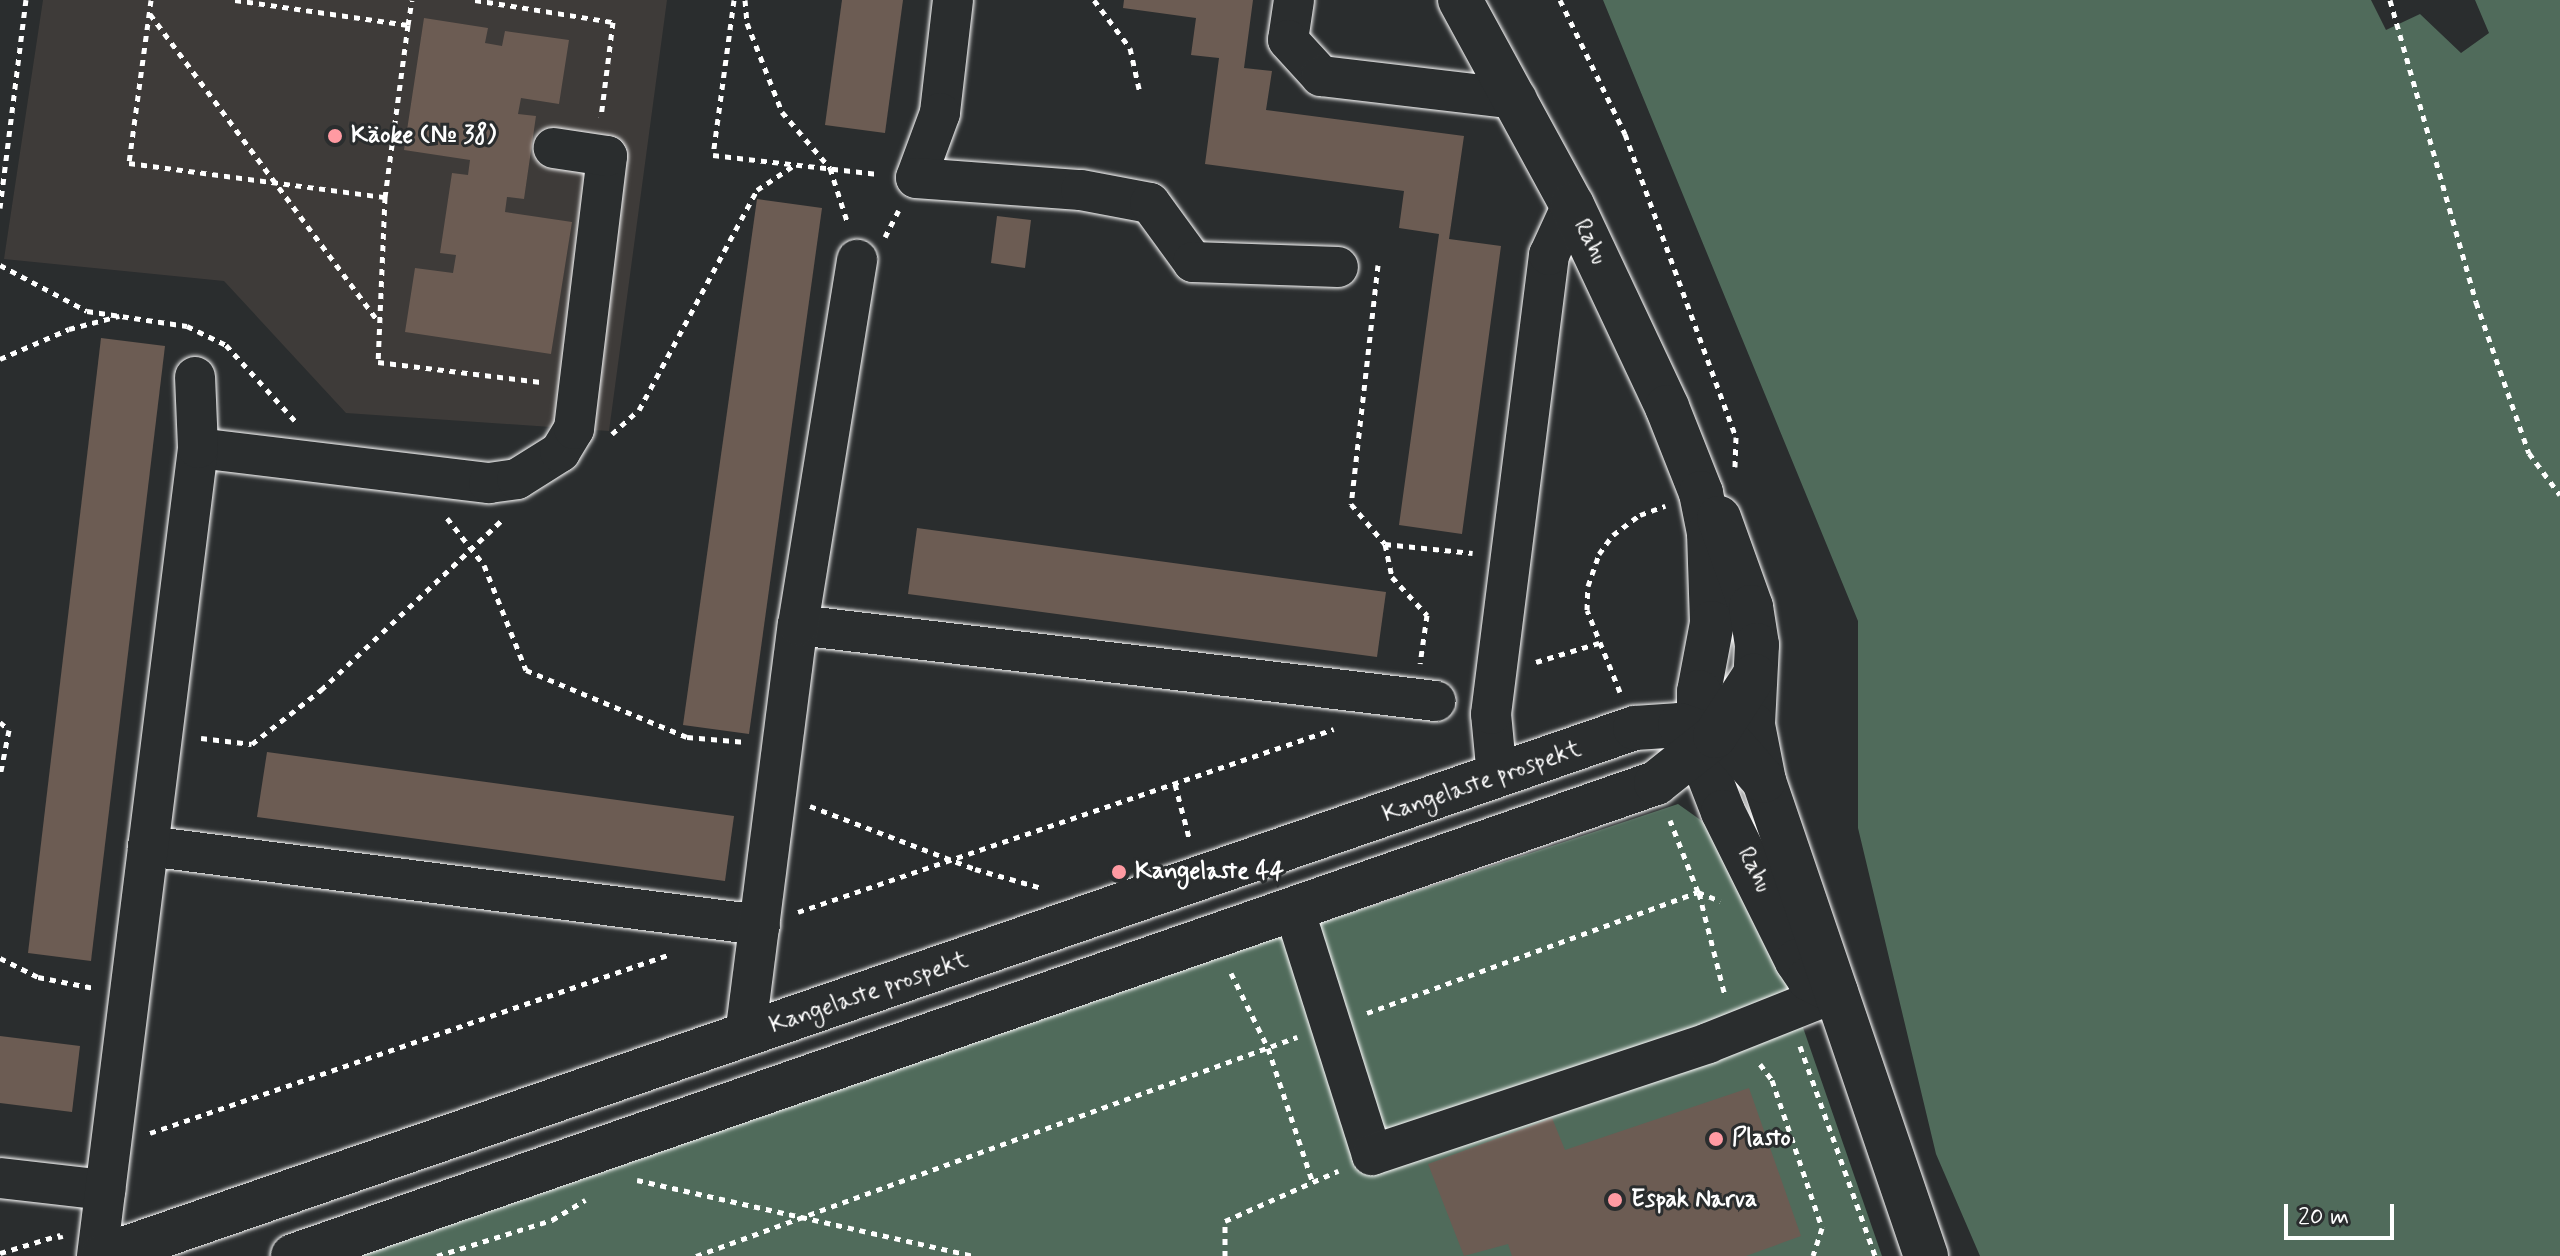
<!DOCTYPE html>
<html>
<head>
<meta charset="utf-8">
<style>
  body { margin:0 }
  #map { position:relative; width:2560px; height:1256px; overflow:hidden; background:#2a2d2e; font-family:Mynerve,sans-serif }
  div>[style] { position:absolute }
  .built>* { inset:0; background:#3e3b39 }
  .green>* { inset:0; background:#506b5b }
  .building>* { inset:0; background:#6c5c53 }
  .path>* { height:5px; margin-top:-2.5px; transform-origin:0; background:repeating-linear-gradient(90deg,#fff 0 6px,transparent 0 12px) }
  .roads { filter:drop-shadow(0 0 2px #fff) drop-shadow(0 0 2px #fff) }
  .minor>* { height:40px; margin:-20px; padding:0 20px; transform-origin:20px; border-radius:20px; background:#2a2d2e }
  .major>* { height:44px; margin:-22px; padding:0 22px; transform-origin:22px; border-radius:22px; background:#2a2d2e }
  .dots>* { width:22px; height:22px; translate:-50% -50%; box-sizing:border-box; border:4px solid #2a2d2e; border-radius:50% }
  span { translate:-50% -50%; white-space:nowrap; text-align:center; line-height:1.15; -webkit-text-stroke:6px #2a2d2e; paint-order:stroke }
  .poi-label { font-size:24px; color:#fff; font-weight:700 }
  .left { translate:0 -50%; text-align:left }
  .street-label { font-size:24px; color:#fff }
  .scale { position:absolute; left:2284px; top:1204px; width:110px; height:36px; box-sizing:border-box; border:4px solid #fff; border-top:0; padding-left:10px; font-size:24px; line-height:28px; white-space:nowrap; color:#fff; -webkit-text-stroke:6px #2a2d2e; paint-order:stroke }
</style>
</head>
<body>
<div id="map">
  <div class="built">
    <div style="clip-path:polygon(43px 0,667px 0,609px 431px,346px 413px,224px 281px,4px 259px)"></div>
  </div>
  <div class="green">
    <div style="clip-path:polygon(1603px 0,2371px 0,2386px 30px,2420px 14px,2461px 53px,2489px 33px,2475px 0,2560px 0,2560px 1256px,1980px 1256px,1936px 1154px,1858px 828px,1858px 621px)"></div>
    <div style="clip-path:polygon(1678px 804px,1726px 838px,1770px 932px,1882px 1256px,319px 1256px)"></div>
  </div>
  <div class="building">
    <div style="clip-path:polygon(842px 0,903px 0,885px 133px,825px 125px)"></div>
    <div style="clip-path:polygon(1124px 0,1253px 0,1244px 68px,1272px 71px,1266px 110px,1464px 136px,1449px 239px,1501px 246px,1462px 534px,1399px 525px,1439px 234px,1399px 228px,1404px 191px,1205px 164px,1219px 58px,1191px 55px,1196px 18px,1123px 8px)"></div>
    <div style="clip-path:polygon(424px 18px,488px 28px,485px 43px,502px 46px,505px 31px,569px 40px,559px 104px,521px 98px,518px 114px,536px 116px,524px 199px,507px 197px,505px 212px,572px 222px,551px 354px,405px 332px,415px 268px,453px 273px,456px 255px,440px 253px,452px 173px,468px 175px,470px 160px,404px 150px)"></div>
    <div style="clip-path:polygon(757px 199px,822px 208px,749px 734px,683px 725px)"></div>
    <div style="clip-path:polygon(997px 216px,1031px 220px,1025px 268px,991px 263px)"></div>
    <div style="clip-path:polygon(101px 338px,165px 346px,91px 961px,28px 953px)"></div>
    <div style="clip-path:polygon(917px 528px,1386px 592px,1377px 657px,908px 594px)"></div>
    <div style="clip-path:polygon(267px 752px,734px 816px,725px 881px,257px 817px)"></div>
    <div style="clip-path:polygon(0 1036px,80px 1046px,72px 1112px,0 1103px)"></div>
    <div style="clip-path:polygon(1749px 1088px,1801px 1236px,1746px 1256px,1512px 1256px,1508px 1244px,1464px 1256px,1428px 1164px,1552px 1118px,1565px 1150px)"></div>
  </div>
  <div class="path">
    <div style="left:151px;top:0;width:164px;rotate:97.7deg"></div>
    <div style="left:129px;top:163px;width:258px;rotate:7.6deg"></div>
    <div style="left:235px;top:0;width:175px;rotate:8.2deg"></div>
    <div style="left:408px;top:25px;width:25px;rotate:-81deg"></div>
    <div style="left:475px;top:0;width:140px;rotate:9.1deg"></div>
    <div style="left:613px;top:22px;width:96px;rotate:97.2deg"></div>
    <div style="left:734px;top:0;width:156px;rotate:97.7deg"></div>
    <div style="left:713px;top:155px;width:166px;rotate:6.6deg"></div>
    <div style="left:745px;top:0;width:23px;rotate:85deg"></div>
    <div style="left:747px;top:23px;width:96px;rotate:68.5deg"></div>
    <div style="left:782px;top:112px;width:74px;rotate:49.4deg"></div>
    <div style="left:830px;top:168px;width:59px;rotate:72.2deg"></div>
    <div style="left:1094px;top:0;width:60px;rotate:53.1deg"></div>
    <div style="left:1130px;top:48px;width:46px;rotate:77.5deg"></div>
    <div style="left:1560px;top:0;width:149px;rotate:64.1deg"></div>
    <div style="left:1625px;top:134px;width:323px;rotate:69.9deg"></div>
    <div style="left:1736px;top:437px;width:30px;rotate:92deg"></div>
    <div style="left:2390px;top:0;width:314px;rotate:74.1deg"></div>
    <div style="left:2476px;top:302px;width:160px;rotate:70.7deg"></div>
    <div style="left:2529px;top:453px;width:52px;rotate:53.6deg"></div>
    <div style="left:150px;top:14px;width:382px;rotate:53.4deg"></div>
    <div style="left:408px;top:25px;width:174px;rotate:97.6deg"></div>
    <div style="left:385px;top:197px;width:165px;rotate:92.4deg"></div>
    <div style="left:378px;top:362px;width:164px;rotate:7deg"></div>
    <div style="left:0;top:208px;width:210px;rotate:-82.9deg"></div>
    <div style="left:885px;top:237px;width:30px;rotate:-63deg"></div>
    <div style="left:0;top:265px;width:98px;rotate:27.9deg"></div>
    <div style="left:87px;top:311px;width:101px;rotate:8.5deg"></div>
    <div style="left:187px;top:326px;width:43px;rotate:26deg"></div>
    <div style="left:226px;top:345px;width:104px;rotate:47.7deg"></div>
    <div style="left:1378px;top:265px;width:241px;rotate:96.4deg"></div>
    <div style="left:1351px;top:504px;width:52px;rotate:49.6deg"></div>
    <div style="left:1385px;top:544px;width:88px;rotate:5.8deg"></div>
    <div style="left:0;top:359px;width:75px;rotate:-23.5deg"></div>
    <div style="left:69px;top:329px;width:52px;rotate:-14.6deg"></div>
    <div style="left:612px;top:434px;width:36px;rotate:-42deg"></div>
    <div style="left:639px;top:410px;width:250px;rotate:-61.8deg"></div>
    <div style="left:757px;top:190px;width:47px;rotate:-33.7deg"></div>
    <div style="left:447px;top:518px;width:60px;rotate:51.8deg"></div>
    <div style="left:484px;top:565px;width:113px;rotate:68.2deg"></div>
    <div style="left:526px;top:670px;width:174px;rotate:22.6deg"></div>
    <div style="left:687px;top:737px;width:59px;rotate:4.8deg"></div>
    <div style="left:1385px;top:544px;width:34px;rotate:78deg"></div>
    <div style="left:1392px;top:577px;width:52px;rotate:47.4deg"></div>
    <div style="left:1427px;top:615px;width:49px;rotate:98.1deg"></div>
    <div style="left:1536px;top:662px;width:66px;rotate:-16.8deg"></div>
    <div style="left:1620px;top:692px;width:88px;rotate:-111.9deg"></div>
    <div style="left:1587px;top:610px;width:24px;rotate:-88deg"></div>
    <div style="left:1588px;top:586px;width:34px;rotate:-71deg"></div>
    <div style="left:1599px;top:554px;width:24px;rotate:-54deg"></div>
    <div style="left:1613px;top:535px;width:34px;rotate:-37deg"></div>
    <div style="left:1640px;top:515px;width:27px;rotate:-20deg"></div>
    <div style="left:0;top:722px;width:12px;rotate:42deg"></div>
    <div style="left:9px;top:730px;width:47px;rotate:101.1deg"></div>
    <div style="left:201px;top:738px;width:51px;rotate:6.7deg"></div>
    <div style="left:252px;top:744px;width:88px;rotate:-38deg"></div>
    <div style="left:321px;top:690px;width:247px;rotate:-43.2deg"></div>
    <div style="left:1175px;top:784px;width:59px;rotate:75.3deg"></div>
    <div style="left:810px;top:806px;width:177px;rotate:20.9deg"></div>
    <div style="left:975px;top:869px;width:70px;rotate:15.8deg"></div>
    <div style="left:1698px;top:892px;width:24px;rotate:22deg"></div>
    <div style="left:1699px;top:893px;width:106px;rotate:75.8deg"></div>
    <div style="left:798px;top:912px;width:566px;rotate:-18.85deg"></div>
    <div style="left:0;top:958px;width:42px;rotate:26.6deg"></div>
    <div style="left:38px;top:977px;width:57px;rotate:11.1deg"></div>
    <div style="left:1231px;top:973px;width:84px;rotate:63.7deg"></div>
    <div style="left:1268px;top:1048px;width:139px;rotate:71.6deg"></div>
    <div style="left:1367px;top:1013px;width:352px;rotate:-20.1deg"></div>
    <div style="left:1698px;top:892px;width:77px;rotate:-111.3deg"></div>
    <div style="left:1800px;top:1046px;width:223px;rotate:70.3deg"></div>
    <div style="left:1760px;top:1064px;width:20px;rotate:53deg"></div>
    <div style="left:1772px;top:1080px;width:156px;rotate:71.3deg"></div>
    <div style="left:1822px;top:1228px;width:29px;rotate:108deg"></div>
    <div style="left:150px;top:1133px;width:551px;rotate:-18.96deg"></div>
    <div style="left:637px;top:1180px;width:346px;rotate:12.7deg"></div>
    <div style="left:0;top:1253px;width:63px;rotate:-16.7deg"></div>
    <div style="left:60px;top:1235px;width:4px;rotate:76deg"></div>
    <div style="left:437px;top:1256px;width:121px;rotate:-17.4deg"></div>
    <div style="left:552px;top:1220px;width:39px;rotate:-31deg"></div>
    <div style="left:696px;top:1256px;width:640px;rotate:-20.02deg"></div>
    <div style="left:1225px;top:1256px;width:35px;rotate:-90deg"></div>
    <div style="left:1225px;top:1221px;width:124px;rotate:-23.9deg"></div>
  </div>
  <div class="roads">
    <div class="minor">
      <div style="left:953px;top:0;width:114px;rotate:96.6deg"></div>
      <div style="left:940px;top:113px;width:69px;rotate:110.3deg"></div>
      <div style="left:916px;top:178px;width:165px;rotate:4.2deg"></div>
      <div style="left:1081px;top:190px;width:70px;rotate:10.7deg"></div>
      <div style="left:1150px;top:203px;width:73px;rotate:53.9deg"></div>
      <div style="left:1193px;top:262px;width:145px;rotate:2deg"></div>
      <div style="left:1294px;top:0;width:40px;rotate:98.5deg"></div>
      <div style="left:1288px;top:40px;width:49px;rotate:47.5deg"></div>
      <div style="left:1321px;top:76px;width:197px;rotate:6.7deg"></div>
      <div style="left:198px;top:448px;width:293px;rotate:6.9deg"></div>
      <div style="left:489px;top:483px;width:28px;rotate:-8deg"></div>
      <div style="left:517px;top:479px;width:51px;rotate:-32.1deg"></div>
      <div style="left:560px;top:452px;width:27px;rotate:-59deg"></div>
      <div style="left:574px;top:429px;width:275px;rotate:-83.1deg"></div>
      <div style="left:607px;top:156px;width:54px;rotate:-171.4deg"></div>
      <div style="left:798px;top:625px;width:642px;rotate:6.8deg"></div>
      <div style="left:1497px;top:777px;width:63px;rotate:-95.4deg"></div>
      <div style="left:1491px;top:714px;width:463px;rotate:-82.8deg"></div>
      <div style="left:1549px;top:255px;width:55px;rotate:-65.3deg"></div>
      <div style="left:148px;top:846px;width:617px;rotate:7.36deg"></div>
      <div style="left:1294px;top:909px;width:258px;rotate:72.4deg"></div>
      <div style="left:1372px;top:1155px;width:354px;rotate:-18.4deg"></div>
      <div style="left:1708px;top:1043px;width:138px;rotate:-21.7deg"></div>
      <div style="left:745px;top:1036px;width:414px;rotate:-82.7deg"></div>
      <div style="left:798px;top:625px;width:370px;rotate:-80.8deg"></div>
      <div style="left:0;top:1178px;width:106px;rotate:6.5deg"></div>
      <div style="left:97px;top:1256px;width:814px;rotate:-82.87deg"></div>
      <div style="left:198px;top:448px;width:71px;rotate:-92.4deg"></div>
    </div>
    <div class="major">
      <div style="left:1460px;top:0;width:234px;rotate:61.4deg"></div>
      <div style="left:1572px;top:205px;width:223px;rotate:64.8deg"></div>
      <div style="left:1667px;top:407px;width:92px;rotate:68.4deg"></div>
      <div style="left:1701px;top:493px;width:41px;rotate:78.7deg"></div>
      <div style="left:1709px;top:533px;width:90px;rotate:88.1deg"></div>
      <div style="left:1712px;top:623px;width:70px;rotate:100.7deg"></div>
      <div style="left:1699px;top:692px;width:58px;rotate:90deg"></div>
      <div style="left:1699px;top:750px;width:66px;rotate:68.8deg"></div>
      <div style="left:1723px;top:812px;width:166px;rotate:63.6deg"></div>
      <div style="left:1797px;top:961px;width:22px;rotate:56deg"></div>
      <div style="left:1809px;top:979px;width:30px;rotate:26deg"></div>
      <div style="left:1719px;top:518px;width:95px;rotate:70.2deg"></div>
      <div style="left:1751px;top:607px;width:38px;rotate:81deg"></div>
      <div style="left:1757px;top:645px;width:80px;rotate:92.9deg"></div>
      <div style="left:1753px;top:725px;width:57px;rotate:78.9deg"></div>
      <div style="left:1764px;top:781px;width:502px;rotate:71.17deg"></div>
      <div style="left:103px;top:1256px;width:1620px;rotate:-19.02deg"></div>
      <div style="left:1635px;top:728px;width:45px;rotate:-3.8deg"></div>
      <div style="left:1680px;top:725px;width:54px;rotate:19.4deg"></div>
      <div style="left:1731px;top:743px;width:50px;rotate:49deg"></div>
      <div style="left:293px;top:1256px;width:1443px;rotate:-19.14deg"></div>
      <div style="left:1656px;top:783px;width:75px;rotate:-38.5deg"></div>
      <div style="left:1715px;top:736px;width:72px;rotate:-57deg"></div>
    </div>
  </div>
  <div class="dots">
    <div style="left:335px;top:136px;background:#ff9aa2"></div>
    <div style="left:1119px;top:872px;background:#ff9aa2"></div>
    <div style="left:1716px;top:1139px;background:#ff9aa2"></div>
    <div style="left:1615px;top:1200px;background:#ff9aa2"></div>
  </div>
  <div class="poi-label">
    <span class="left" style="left:351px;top:136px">Käoke (№ 38)</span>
    <span class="left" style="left:1135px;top:872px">Kangelaste 44</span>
    <span class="left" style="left:1732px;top:1139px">Plasto</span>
    <span class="left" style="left:1631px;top:1200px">Espak Narva</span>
  </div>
  <div class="street-label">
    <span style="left:1590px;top:242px;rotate:64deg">Rahu</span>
    <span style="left:1482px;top:782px;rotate:-19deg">Kangelaste prospekt</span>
    <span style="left:1754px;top:870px;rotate:63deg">Rahu</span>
    <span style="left:869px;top:993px;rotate:-19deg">Kangelaste prospekt</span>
  </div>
  <div class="scale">20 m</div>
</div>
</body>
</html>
